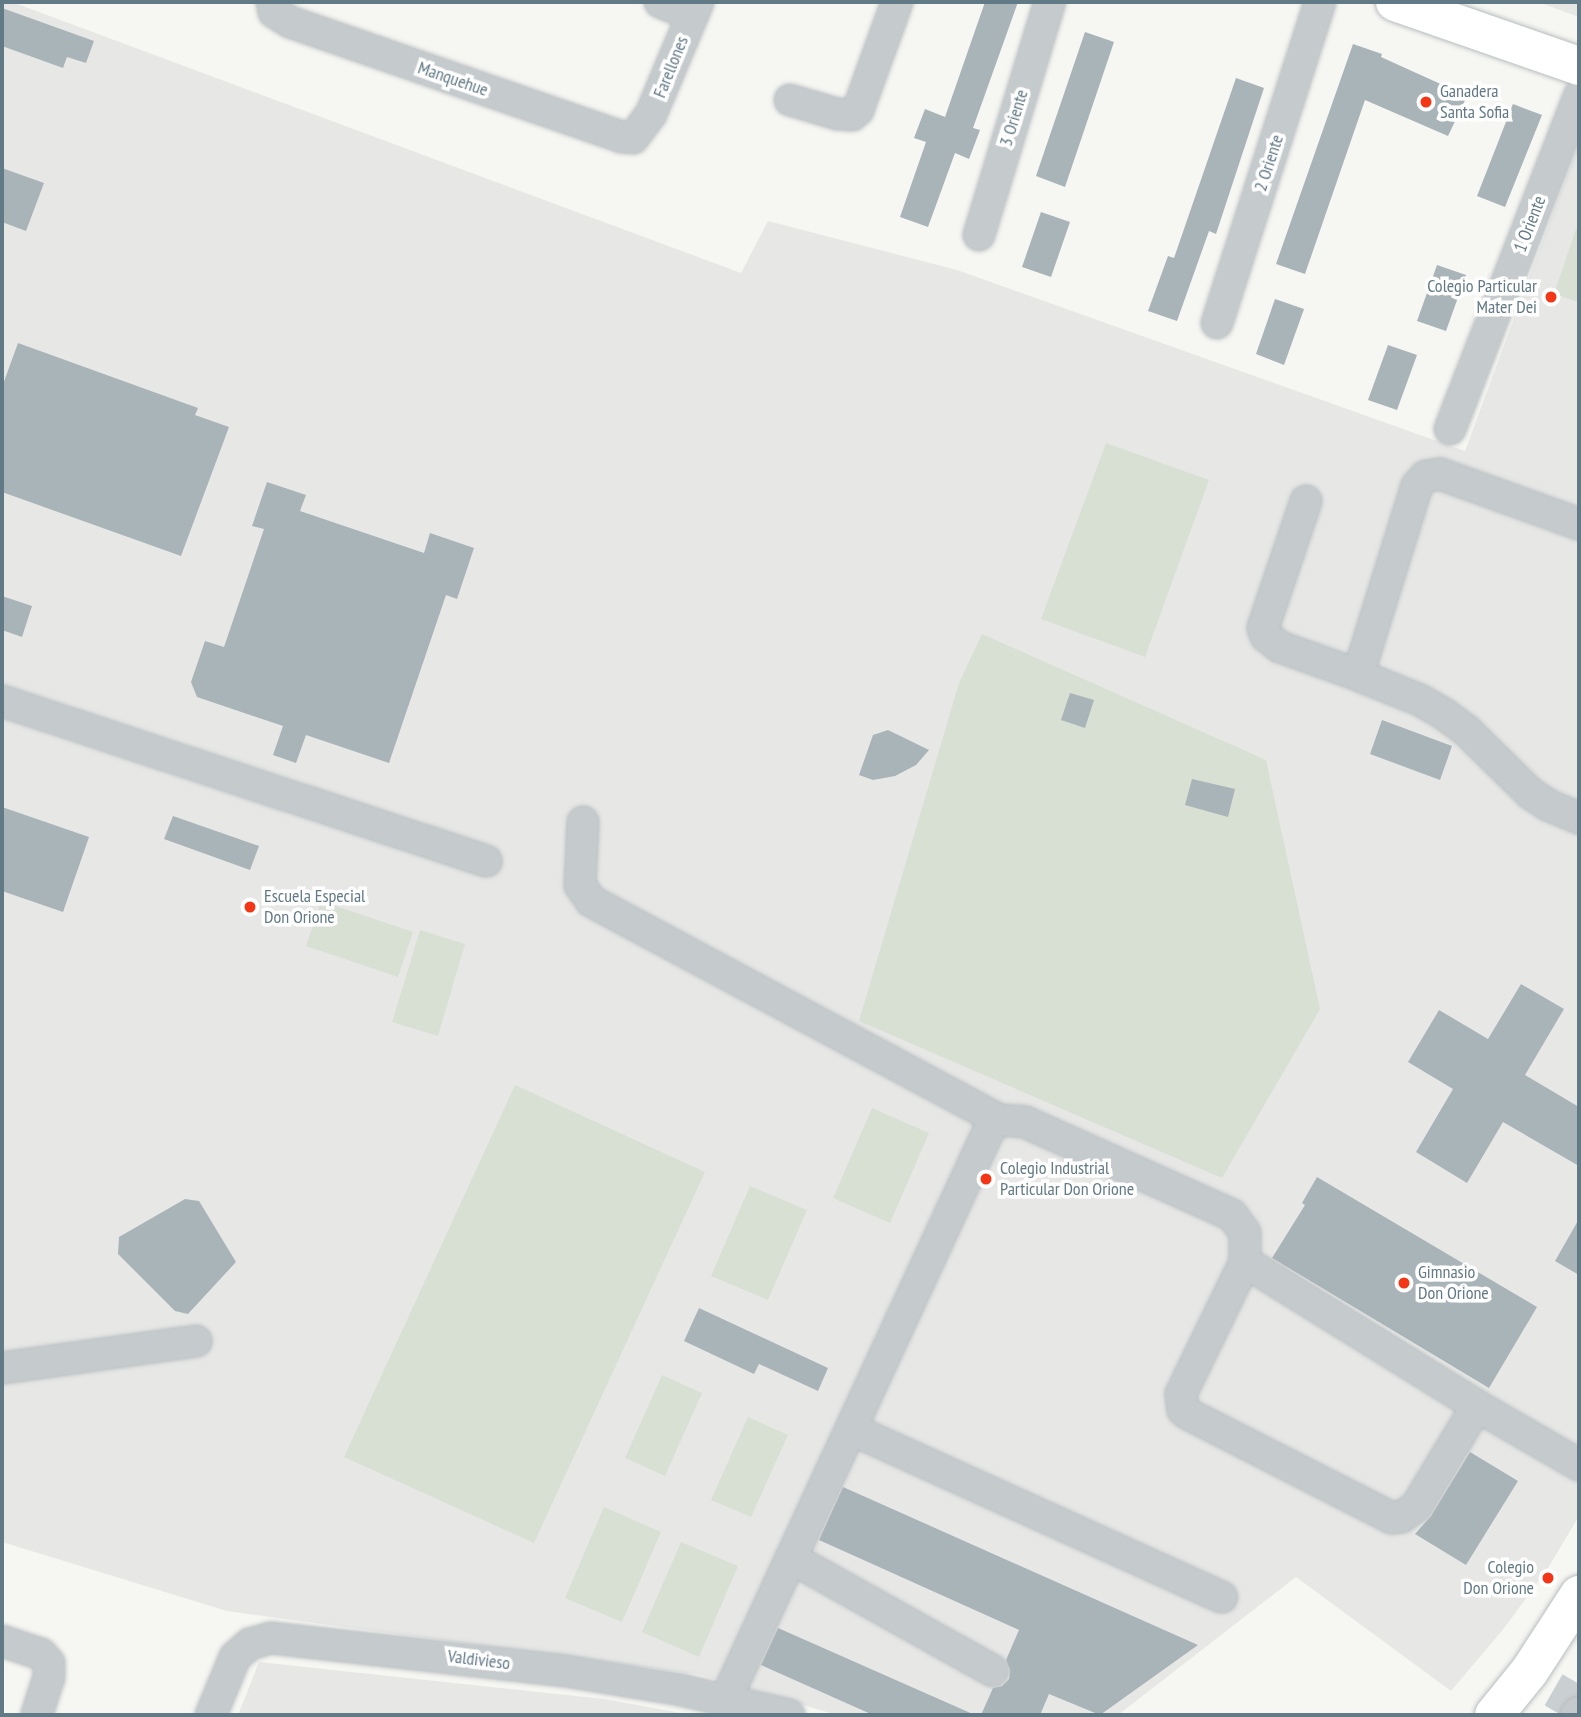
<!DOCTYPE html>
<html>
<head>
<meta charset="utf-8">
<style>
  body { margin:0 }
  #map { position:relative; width:1581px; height:1717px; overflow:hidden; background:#f6f6f2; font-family:"PT Sans Narrow",sans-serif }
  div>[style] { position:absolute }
  .built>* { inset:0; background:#e7e8e6 }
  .green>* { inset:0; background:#d8dfd3 }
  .building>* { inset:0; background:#a9b4b8 }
  .major-tunnel>* { height:38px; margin-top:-19px; transform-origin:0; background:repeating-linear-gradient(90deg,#cad0d2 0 38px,transparent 0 57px) }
  .roads { filter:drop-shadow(0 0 2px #b8bdc0) drop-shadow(0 0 2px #b8bdc0) }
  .minor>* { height:30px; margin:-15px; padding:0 15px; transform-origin:15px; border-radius:15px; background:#c5cacc }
  .major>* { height:38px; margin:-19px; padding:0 19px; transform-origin:19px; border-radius:19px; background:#fff }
  .dots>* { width:19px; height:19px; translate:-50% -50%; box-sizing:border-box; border:4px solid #fff; border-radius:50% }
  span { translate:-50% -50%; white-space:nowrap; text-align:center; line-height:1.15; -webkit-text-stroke:7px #fff; paint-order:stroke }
  .street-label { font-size:18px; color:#627986 }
  .poi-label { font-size:18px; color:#627986 }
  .left { translate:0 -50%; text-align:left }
  .right { translate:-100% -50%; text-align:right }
  .frame { position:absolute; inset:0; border:4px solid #627986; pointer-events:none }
</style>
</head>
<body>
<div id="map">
  <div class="built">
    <div style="clip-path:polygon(2px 2px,12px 2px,741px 273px,768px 221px,957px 270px,1465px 451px,1579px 143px,1579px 1516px,1548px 1568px,1505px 1627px,1451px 1691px,1296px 1577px,1118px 1715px,837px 1715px,702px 1675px,227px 1611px,2px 1542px)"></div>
    <div style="clip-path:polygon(1538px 2px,1579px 2px,1579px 17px)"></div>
    <div style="clip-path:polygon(259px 1662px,604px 1699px,692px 1715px,238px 1715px)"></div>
  </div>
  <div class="green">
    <div style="clip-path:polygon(1576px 229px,1579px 230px,1579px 302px,1554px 294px)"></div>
    <div style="clip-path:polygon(1106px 443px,1209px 480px,1145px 657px,1041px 619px)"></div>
    <div style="clip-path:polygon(982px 634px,1266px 760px,1320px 1009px,1222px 1178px,859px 1021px,959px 683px)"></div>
    <div style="clip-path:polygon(321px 901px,413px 932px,398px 977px,306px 946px)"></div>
    <div style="clip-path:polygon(420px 930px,465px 944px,438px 1036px,392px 1022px)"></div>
    <div style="clip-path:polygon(515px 1085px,705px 1172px,534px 1543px,344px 1457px)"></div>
    <div style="clip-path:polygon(872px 1108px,929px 1133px,890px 1223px,833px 1198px)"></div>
    <div style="clip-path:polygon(750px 1186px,807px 1210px,768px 1300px,711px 1276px)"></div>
    <div style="clip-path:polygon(662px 1375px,702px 1393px,665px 1476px,625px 1458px)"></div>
    <div style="clip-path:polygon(748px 1417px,788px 1435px,751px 1517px,711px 1500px)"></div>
    <div style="clip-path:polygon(604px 1507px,661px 1532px,622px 1622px,565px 1598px)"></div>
    <div style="clip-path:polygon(681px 1542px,738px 1566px,699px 1657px,642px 1632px)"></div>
  </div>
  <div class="building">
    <div style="clip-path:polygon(985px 2px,1018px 2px,973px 128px,980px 130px,969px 159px,955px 153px,928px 227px,900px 217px,926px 142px,914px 138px,925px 109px,945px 117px)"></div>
    <div style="clip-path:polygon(2px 8px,94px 41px,86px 63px,67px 57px,63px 68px,2px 46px)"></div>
    <div style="clip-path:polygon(1085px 32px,1114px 42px,1065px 187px,1036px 176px)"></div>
    <div style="clip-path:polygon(1353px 44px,1382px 54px,1381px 57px,1467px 96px,1448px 136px,1365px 100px,1305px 274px,1276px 264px)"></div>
    <div style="clip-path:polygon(1236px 78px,1264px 88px,1216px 234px,1209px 231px,1177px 321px,1148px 311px,1168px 256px,1174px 258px)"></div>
    <div style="clip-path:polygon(1513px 104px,1542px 115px,1505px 207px,1477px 196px)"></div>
    <div style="clip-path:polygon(2px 168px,44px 183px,26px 231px,2px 222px)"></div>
    <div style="clip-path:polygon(1041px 212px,1070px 222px,1051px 277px,1022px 267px)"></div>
    <div style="clip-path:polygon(1437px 265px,1466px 275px,1446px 331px,1417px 321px)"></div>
    <div style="clip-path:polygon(1275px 299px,1304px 309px,1284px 365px,1256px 354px)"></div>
    <div style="clip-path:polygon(18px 343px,198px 408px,195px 415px,229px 427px,181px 556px,2px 492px,2px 387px)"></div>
    <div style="clip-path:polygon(1388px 345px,1417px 355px,1397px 410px,1368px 400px)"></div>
    <div style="clip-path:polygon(267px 482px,306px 495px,300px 511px,424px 553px,430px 533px,474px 548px,457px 599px,446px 595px,389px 763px,306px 735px,296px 763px,273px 755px,283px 726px,197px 697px,191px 682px,205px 641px,224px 647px,264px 529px,252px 526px)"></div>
    <div style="clip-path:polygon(2px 596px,32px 606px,22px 637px,2px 630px)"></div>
    <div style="clip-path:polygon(1070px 693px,1094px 700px,1085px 728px,1061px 720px)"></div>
    <div style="clip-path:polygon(1382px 720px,1452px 746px,1440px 780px,1370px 754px)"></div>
    <div style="clip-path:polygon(888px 730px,929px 750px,916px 765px,895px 776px,873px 780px,859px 775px,873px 735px)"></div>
    <div style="clip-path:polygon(1192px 779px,1235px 789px,1228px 817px,1185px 805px)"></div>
    <div style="clip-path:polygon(2px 807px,89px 837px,63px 912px,2px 891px)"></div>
    <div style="clip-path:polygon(173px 816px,259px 846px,250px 870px,164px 839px)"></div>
    <div style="clip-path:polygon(1521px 984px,1564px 1009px,1525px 1075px,1579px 1107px,1579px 1166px,1503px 1122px,1467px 1183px,1416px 1152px,1453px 1089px,1408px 1062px,1439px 1010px,1488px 1039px)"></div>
    <div style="clip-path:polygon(1317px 1177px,1537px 1307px,1489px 1388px,1272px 1258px,1305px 1205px,1302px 1203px)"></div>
    <div style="clip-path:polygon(185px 1199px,199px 1201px,236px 1262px,188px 1314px,175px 1311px,118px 1254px,119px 1237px)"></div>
    <div style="clip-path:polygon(1579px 1219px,1579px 1275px,1555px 1261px)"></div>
    <div style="clip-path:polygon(699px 1308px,828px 1368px,818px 1391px,759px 1364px,754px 1374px,684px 1341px)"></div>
    <div style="clip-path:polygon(1470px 1452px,1518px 1481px,1466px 1565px,1415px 1534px,1431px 1516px)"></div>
    <div style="clip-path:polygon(843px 1487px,1198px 1645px,1100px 1715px,1049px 1694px,1040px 1715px,981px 1715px,993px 1688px,1002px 1686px,1009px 1679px,1010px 1670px,1006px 1660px,1019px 1630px,819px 1540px)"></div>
    <div style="clip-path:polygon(778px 1628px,975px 1715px,873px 1715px,761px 1665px)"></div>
  </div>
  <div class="major-tunnel">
    <div style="left:1561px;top:1715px;width:36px;rotate:-60deg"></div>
  </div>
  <div class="roads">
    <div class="minor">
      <div style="left:272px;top:2px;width:10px;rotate:79deg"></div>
      <div style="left:274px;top:12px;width:19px;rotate:32deg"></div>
      <div style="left:290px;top:22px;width:351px;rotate:19.1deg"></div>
      <div style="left:622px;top:137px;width:11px;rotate:5deg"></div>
      <div style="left:633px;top:138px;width:30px;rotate:-53deg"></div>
      <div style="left:651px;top:114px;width:121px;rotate:-67.2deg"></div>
      <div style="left:660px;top:2px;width:35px;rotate:22deg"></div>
      <div style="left:790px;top:100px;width:49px;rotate:16.6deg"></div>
      <div style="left:837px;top:114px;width:15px;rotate:4deg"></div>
      <div style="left:852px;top:115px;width:8px;rotate:-40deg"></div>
      <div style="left:858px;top:110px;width:115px;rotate:-70.1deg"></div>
      <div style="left:979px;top:235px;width:244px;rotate:-73.1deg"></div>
      <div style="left:1217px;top:323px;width:337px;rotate:-72.2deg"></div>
      <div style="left:1450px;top:429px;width:357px;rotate:-68.8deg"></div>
      <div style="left:1306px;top:501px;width:134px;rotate:108.7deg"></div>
      <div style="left:1263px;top:628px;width:9px;rotate:69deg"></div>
      <div style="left:1266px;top:636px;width:18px;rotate:38deg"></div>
      <div style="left:1280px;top:647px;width:83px;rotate:19.7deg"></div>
      <div style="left:1358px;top:675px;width:67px;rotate:22deg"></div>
      <div style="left:1420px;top:700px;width:28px;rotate:30deg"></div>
      <div style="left:1444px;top:714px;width:29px;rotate:36deg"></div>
      <div style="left:1467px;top:731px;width:88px;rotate:44.5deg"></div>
      <div style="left:1530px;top:793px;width:22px;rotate:34deg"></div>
      <div style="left:1548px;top:805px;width:34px;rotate:23deg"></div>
      <div style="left:1358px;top:675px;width:198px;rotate:-72.7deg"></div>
      <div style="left:1417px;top:486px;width:13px;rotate:-48deg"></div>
      <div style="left:1426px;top:476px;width:14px;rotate:-8deg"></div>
      <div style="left:1440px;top:474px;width:148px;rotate:19.8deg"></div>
      <div style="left:2px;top:701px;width:510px;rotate:18.29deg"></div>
      <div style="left:583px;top:822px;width:63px;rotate:92.7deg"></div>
      <div style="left:580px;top:885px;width:19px;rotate:55deg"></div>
      <div style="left:591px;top:901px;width:463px;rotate:28.2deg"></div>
      <div style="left:1245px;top:1262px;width:147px;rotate:115.9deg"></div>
      <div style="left:1181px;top:1394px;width:16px;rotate:83deg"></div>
      <div style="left:1183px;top:1410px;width:9px;rotate:36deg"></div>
      <div style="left:1190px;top:1415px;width:227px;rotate:27deg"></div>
      <div style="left:1392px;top:1518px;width:9px;rotate:-6deg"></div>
      <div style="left:1401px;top:1517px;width:18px;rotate:-34deg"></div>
      <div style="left:1416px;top:1507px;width:118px;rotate:-58.9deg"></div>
      <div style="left:2px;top:1368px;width:196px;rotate:-7.9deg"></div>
      <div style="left:851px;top:1429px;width:407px;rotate:24.4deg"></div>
      <div style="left:791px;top:1558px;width:231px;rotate:29.2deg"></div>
      <div style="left:2px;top:1641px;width:41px;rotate:18.4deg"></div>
      <div style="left:41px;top:1654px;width:12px;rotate:48deg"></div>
      <div style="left:49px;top:1663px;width:14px;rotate:90deg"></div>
      <div style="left:49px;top:1677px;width:40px;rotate:108deg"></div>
      <div style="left:726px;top:1699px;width:627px;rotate:-65.19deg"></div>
      <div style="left:989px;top:1130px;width:14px;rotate:-45deg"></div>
      <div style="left:999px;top:1120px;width:26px;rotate:4deg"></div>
      <div style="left:1025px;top:1122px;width:227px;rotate:24.2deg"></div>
      <div style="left:1232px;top:1215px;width:22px;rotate:54deg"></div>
      <div style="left:1245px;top:1233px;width:29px;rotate:90deg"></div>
      <div style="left:1245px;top:1262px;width:273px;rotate:31.8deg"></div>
      <div style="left:1477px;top:1406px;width:118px;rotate:30deg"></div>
      <div style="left:211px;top:1715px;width:63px;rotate:-67.5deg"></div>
      <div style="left:235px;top:1657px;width:20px;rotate:-41deg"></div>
      <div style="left:250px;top:1644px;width:22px;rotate:-16deg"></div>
      <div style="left:271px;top:1638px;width:296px;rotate:6.4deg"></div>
      <div style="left:565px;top:1671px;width:118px;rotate:9.3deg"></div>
      <div style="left:681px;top:1690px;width:111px;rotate:13deg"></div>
      <div style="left:1576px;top:1715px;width:4px;rotate:-45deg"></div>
    </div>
    <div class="major">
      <div style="left:1395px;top:2px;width:195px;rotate:19.2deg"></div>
      <div style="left:1494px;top:1715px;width:55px;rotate:-50.9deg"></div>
      <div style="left:1529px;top:1672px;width:92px;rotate:-57deg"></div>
    </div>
  </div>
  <div class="dots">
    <div style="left:1426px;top:102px;background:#f23616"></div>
    <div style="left:1551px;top:297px;background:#f23616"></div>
    <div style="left:250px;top:907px;background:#f23616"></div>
    <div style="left:986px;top:1179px;background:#f23616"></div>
    <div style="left:1404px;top:1283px;background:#f23616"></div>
    <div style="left:1548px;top:1578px;background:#f23616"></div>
  </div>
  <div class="street-label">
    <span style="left:671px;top:67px;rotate:-68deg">Farellones</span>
    <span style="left:453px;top:79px;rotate:19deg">Manquehue</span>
    <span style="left:1014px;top:118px;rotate:-73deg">3 Oriente</span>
    <span style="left:1269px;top:163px;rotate:-72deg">2 Oriente</span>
    <span style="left:1530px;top:224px;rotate:-69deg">1 Oriente</span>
    <span style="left:479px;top:1660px;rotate:7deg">Valdivieso</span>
  </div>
  <div class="poi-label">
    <span class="left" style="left:1440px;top:102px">Ganadera<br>Santa Sofia</span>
    <span class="right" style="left:1537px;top:297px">Colegio Particular<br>Mater Dei</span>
    <span class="left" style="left:264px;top:907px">Escuela Especial<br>Don Orione</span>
    <span class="left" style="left:1000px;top:1179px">Colegio Industrial<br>Particular Don Orione</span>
    <span class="left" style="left:1418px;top:1283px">Gimnasio<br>Don Orione</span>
    <span class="right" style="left:1534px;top:1578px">Colegio<br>Don Orione</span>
  </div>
  <div class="frame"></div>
</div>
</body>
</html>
